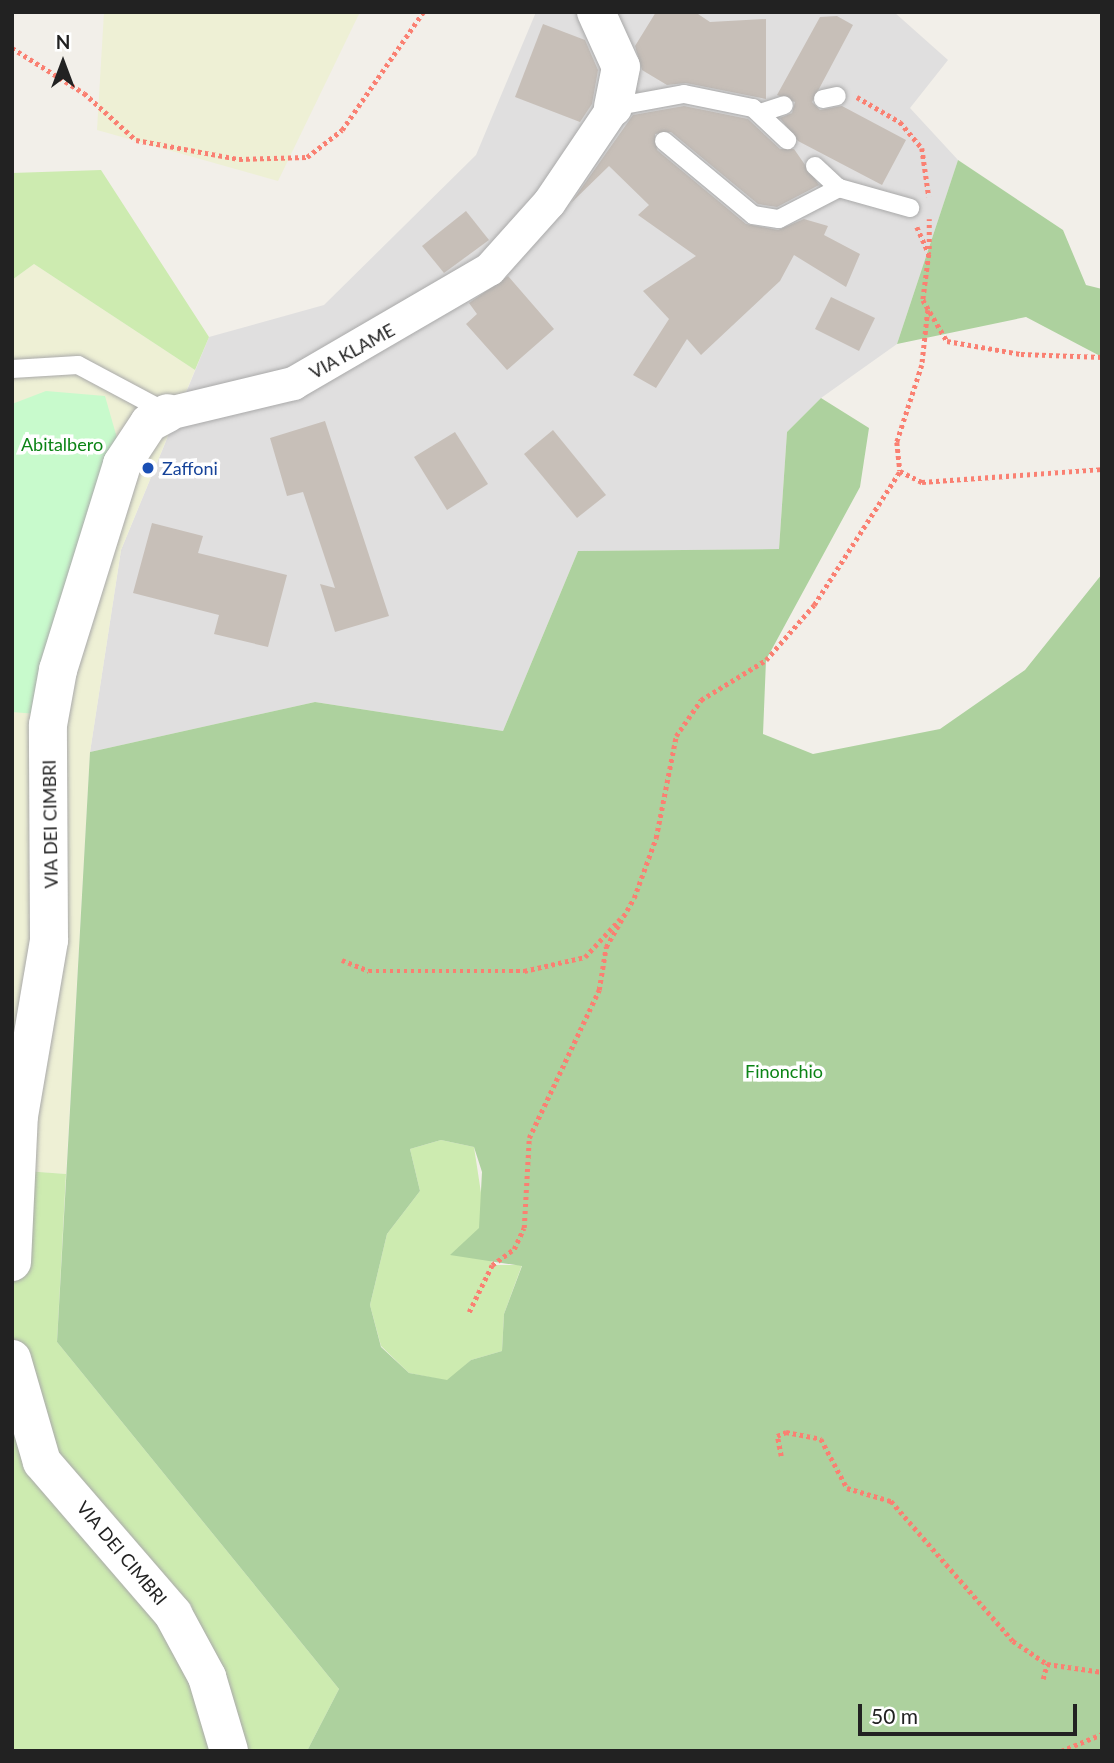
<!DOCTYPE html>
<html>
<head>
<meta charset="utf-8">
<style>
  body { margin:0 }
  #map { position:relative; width:1114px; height:1763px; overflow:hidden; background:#f2efe9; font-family:Lato,sans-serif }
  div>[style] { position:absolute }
  .residential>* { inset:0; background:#e0dfdf }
  .farmland>* { inset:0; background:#eef0d5 }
  .grass>* { inset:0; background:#cdebb0 }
  .forest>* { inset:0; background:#add19e }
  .park>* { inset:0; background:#c8facc }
  .building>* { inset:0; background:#c7bfb8 }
  .path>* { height:4.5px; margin-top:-2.25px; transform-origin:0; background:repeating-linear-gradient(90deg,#fa8072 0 3.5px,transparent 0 7px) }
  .roads { filter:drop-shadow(0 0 2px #a9a9a9) drop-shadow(0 0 2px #a9a9a9) }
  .service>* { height:18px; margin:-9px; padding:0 9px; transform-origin:9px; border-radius:9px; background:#fff }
  .minor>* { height:33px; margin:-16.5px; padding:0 16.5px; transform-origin:16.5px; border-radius:16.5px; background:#fff }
  .tertiary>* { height:38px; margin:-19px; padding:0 19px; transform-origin:19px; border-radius:19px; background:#fff }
  .dots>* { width:19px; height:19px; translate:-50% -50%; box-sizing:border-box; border:4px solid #fff; border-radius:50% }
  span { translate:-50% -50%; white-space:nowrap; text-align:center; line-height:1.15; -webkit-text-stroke:7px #fff; paint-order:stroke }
  .street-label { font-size:18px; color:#222 }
  .park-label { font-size:18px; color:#0c8416 }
  .transit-label { font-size:18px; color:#164399 }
  .left { translate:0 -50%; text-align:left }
  .frame { position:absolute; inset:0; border:14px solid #222; pointer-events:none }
  .north { position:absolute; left:28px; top:28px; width:70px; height:70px; -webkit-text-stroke:5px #fff; paint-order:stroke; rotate:0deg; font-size:19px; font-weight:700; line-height:28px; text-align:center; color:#222 }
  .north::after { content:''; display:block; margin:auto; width:24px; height:32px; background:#222; clip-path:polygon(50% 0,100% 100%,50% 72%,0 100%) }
  .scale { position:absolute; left:858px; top:1704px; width:219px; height:32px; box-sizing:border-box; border:4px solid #222; border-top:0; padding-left:9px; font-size:21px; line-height:24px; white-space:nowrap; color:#222; -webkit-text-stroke:5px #fff; paint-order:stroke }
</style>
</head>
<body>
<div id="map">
  <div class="residential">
    <div style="clip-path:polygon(536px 12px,894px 12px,948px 60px,910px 108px,958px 160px,897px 344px,821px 398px,787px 432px,779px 549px,578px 551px,503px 731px,315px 702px,90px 752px,121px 550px,209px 337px,324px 305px,476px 155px)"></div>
  </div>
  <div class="farmland">
    <div style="clip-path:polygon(104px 12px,360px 12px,278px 181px,97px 130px)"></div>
    <div style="clip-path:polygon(34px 264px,195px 370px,121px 550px,90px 752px,66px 1174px,12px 1170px,12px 280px)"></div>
  </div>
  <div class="grass">
    <div style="clip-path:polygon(101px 170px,209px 337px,195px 370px,34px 264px,12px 280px,12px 173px)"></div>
    <div style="clip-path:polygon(441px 1140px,474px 1147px,492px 1265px,522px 1265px,504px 1314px,502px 1351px,471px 1360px,448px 1381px,409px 1373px,381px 1346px,370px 1305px,387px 1234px,420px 1191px,410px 1149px)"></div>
    <div style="clip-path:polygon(12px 1170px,66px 1174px,57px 1342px,339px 1689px,307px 1751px,12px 1751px)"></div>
  </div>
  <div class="forest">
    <div style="clip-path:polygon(958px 160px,1063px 230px,1086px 285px,1102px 289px,1102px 357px,1026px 317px,897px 344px)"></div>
    <div style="clip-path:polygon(evenodd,821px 398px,869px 428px,860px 487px,766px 660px,763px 734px,813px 754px,940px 729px,1025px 670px,1102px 574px,1102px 1751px,307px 1751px,339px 1689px,57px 1342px,90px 752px,315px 702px,503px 731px,578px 551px,779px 549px,787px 432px,821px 398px,441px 1140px,474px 1147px,482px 1172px,479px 1228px,450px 1255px,522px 1266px,504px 1314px,502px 1351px,471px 1360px,447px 1380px,409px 1373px,381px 1347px,370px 1305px,387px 1234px,420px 1191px,410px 1149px,441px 1140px)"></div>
  </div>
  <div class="park">
    <div style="clip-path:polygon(46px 391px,105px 396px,117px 438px,37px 714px,12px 712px,12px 404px)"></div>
  </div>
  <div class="building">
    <div style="clip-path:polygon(656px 12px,695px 12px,710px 22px,766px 19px,766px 99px,686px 83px,667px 85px,642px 70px,635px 46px)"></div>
    <div style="clip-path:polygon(837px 16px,853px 25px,812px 102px,820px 110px,842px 106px,906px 140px,882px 185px,798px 141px,780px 118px,792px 113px,795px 102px,777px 95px,820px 17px)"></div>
    <div style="clip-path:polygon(543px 24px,585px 40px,598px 70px,592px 104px,580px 122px,515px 97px)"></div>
    <div style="clip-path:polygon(684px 106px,748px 119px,780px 149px,794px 149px,819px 185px,777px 207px,758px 204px,671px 132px,655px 134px,657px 150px,746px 224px,778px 230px,804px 219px,828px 226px,824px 235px,860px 254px,846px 287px,794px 255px,780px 281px,701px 355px,687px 339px,656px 388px,633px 375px,669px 319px,643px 291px,696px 256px,638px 215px,649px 205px,609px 166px,571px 203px,633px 115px)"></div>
    <div style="clip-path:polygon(466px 211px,489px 240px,444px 273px,422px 246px)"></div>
    <div style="clip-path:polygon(508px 276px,554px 329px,507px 370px,466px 324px,477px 314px,469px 303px)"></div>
    <div style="clip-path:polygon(831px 297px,875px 318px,859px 351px,815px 329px)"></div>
    <div style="clip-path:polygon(325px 421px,389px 616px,335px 632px,320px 584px,335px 588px,303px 492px,287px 496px,270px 438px)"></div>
    <div style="clip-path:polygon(553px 430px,606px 495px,577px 518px,524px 454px)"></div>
    <div style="clip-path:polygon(455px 432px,488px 484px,447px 510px,414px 457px)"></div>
    <div style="clip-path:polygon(152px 523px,203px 536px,198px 553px,287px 575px,268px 647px,214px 634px,219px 615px,133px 593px)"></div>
  </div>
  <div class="path">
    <div style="left:12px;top:48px;width:85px;rotate:32deg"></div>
    <div style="left:84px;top:93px;width:70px;rotate:42.1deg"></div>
    <div style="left:136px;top:140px;width:105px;rotate:10.5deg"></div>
    <div style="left:239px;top:159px;width:68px;rotate:-1.7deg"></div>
    <div style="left:307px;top:157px;width:44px;rotate:-37.6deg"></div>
    <div style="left:342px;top:130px;width:143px;rotate:-55.5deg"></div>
    <div style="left:857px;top:97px;width:50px;rotate:30.2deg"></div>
    <div style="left:900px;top:122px;width:34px;rotate:50deg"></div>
    <div style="left:922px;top:148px;width:49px;rotate:81.9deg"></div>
    <div style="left:917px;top:227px;width:30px;rotate:66deg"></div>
    <div style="left:929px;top:254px;width:46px;rotate:97.4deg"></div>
    <div style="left:923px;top:300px;width:48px;rotate:59.7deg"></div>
    <div style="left:947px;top:341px;width:75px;rotate:10deg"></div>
    <div style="left:1021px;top:354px;width:81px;rotate:2.1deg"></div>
    <div style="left:929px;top:249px;width:30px;rotate:-90deg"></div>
    <div style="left:928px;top:310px;width:55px;rotate:96.2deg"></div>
    <div style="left:922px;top:365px;width:81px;rotate:108deg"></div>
    <div style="left:897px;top:442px;width:29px;rotate:84deg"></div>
    <div style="left:900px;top:471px;width:25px;rotate:27deg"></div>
    <div style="left:922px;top:482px;width:180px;rotate:-4.1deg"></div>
    <div style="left:342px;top:960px;width:29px;rotate:22deg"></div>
    <div style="left:369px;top:971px;width:155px"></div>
    <div style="left:524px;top:971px;width:63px;rotate:-12.9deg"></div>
    <div style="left:585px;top:957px;width:52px;rotate:-47.4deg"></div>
    <div style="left:469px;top:1312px;width:52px;rotate:-63.9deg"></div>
    <div style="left:492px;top:1265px;width:27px;rotate:-36deg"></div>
    <div style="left:514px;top:1249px;width:23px;rotate:-65deg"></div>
    <div style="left:524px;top:1228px;width:90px;rotate:-86.8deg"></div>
    <div style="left:529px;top:1138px;width:164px;rotate:-64.7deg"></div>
    <div style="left:599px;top:990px;width:44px;rotate:-80.8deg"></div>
    <div style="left:606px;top:947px;width:56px;rotate:-60.3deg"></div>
    <div style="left:634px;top:898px;width:64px;rotate:-69.9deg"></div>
    <div style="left:656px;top:838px;width:104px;rotate:-78.9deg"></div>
    <div style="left:676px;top:736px;width:44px;rotate:-55.2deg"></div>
    <div style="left:701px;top:700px;width:76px;rotate:-31.6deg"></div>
    <div style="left:766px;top:660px;width:73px;rotate:-48.9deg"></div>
    <div style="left:814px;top:605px;width:159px;rotate:-57.3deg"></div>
    <div style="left:781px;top:1456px;width:20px;rotate:-101deg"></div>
    <div style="left:777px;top:1436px;width:10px;rotate:-24deg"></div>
    <div style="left:786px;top:1432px;width:36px;rotate:11deg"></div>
    <div style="left:821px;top:1439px;width:55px;rotate:62deg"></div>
    <div style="left:847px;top:1488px;width:46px;rotate:16.5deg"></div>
    <div style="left:891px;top:1501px;width:186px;rotate:48.9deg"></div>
    <div style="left:1013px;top:1641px;width:41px;rotate:34.1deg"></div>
    <div style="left:1043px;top:1679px;width:16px;rotate:-75deg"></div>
    <div style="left:1047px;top:1664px;width:56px;rotate:8.3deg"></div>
    <div style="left:1061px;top:1751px;width:44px;rotate:-22.5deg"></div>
  </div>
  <div class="roads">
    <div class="service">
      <div style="left:823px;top:99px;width:14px;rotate:-12deg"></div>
      <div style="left:613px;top:107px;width:72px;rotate:-10.4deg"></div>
      <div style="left:684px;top:94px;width:70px;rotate:11.5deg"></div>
      <div style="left:753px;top:108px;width:47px;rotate:43.3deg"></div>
      <div style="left:760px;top:113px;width:25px;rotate:-18deg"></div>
      <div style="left:664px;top:141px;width:116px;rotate:39.7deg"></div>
      <div style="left:753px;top:215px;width:26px;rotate:9deg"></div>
      <div style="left:779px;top:219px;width:68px;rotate:-27.3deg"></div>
      <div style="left:815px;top:166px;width:33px;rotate:43deg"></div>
      <div style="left:839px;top:188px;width:74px;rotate:15.7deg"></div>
      <div style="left:12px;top:369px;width:66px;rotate:-3.5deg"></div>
      <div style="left:78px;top:365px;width:102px;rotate:28.1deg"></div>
    </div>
    <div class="minor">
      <div style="left:168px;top:413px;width:129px;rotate:-13.5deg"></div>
      <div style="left:293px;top:383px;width:227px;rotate:-30.2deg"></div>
      <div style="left:489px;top:269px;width:90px;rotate:-48.2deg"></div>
      <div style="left:549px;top:202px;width:115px;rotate:-56deg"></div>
    </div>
    <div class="tertiary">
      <div style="left:596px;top:12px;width:60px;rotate:65.6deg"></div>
      <div style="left:621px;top:67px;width:41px;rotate:101.3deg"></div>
      <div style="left:12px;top:1262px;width:146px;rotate:-87.3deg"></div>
      <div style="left:19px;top:1116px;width:179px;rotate:-80.3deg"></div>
      <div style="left:49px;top:940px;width:215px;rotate:-90.3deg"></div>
      <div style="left:48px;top:725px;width:56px;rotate:-79.7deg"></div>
      <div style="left:58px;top:670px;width:216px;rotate:-72.7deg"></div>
      <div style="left:122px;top:464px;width:49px;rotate:-56.6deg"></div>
      <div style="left:149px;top:423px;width:21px;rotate:-28deg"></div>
      <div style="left:12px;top:1359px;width:107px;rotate:73.8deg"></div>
      <div style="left:42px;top:1462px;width:201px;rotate:49.2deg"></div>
      <div style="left:173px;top:1614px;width:72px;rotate:61.6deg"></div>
      <div style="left:207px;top:1677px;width:77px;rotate:73.4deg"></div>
    </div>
  </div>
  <div class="dots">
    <div style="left:148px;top:468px;background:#1a4fb4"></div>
  </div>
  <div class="street-label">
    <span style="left:352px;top:351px;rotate:-29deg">VIA KLAME</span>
    <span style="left:50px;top:824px;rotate:-91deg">VIA DEI CIMBRI</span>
    <span style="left:122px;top:1553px;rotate:50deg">VIA DEI CIMBRI</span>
  </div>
  <div class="park-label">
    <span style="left:62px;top:444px">Abitalbero</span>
    <span style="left:784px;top:1071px">Finonchio</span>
  </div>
  <div class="transit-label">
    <span class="left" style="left:162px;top:468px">Zaffoni</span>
  </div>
  <div class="frame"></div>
  <div class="north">N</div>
  <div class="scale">50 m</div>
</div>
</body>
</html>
